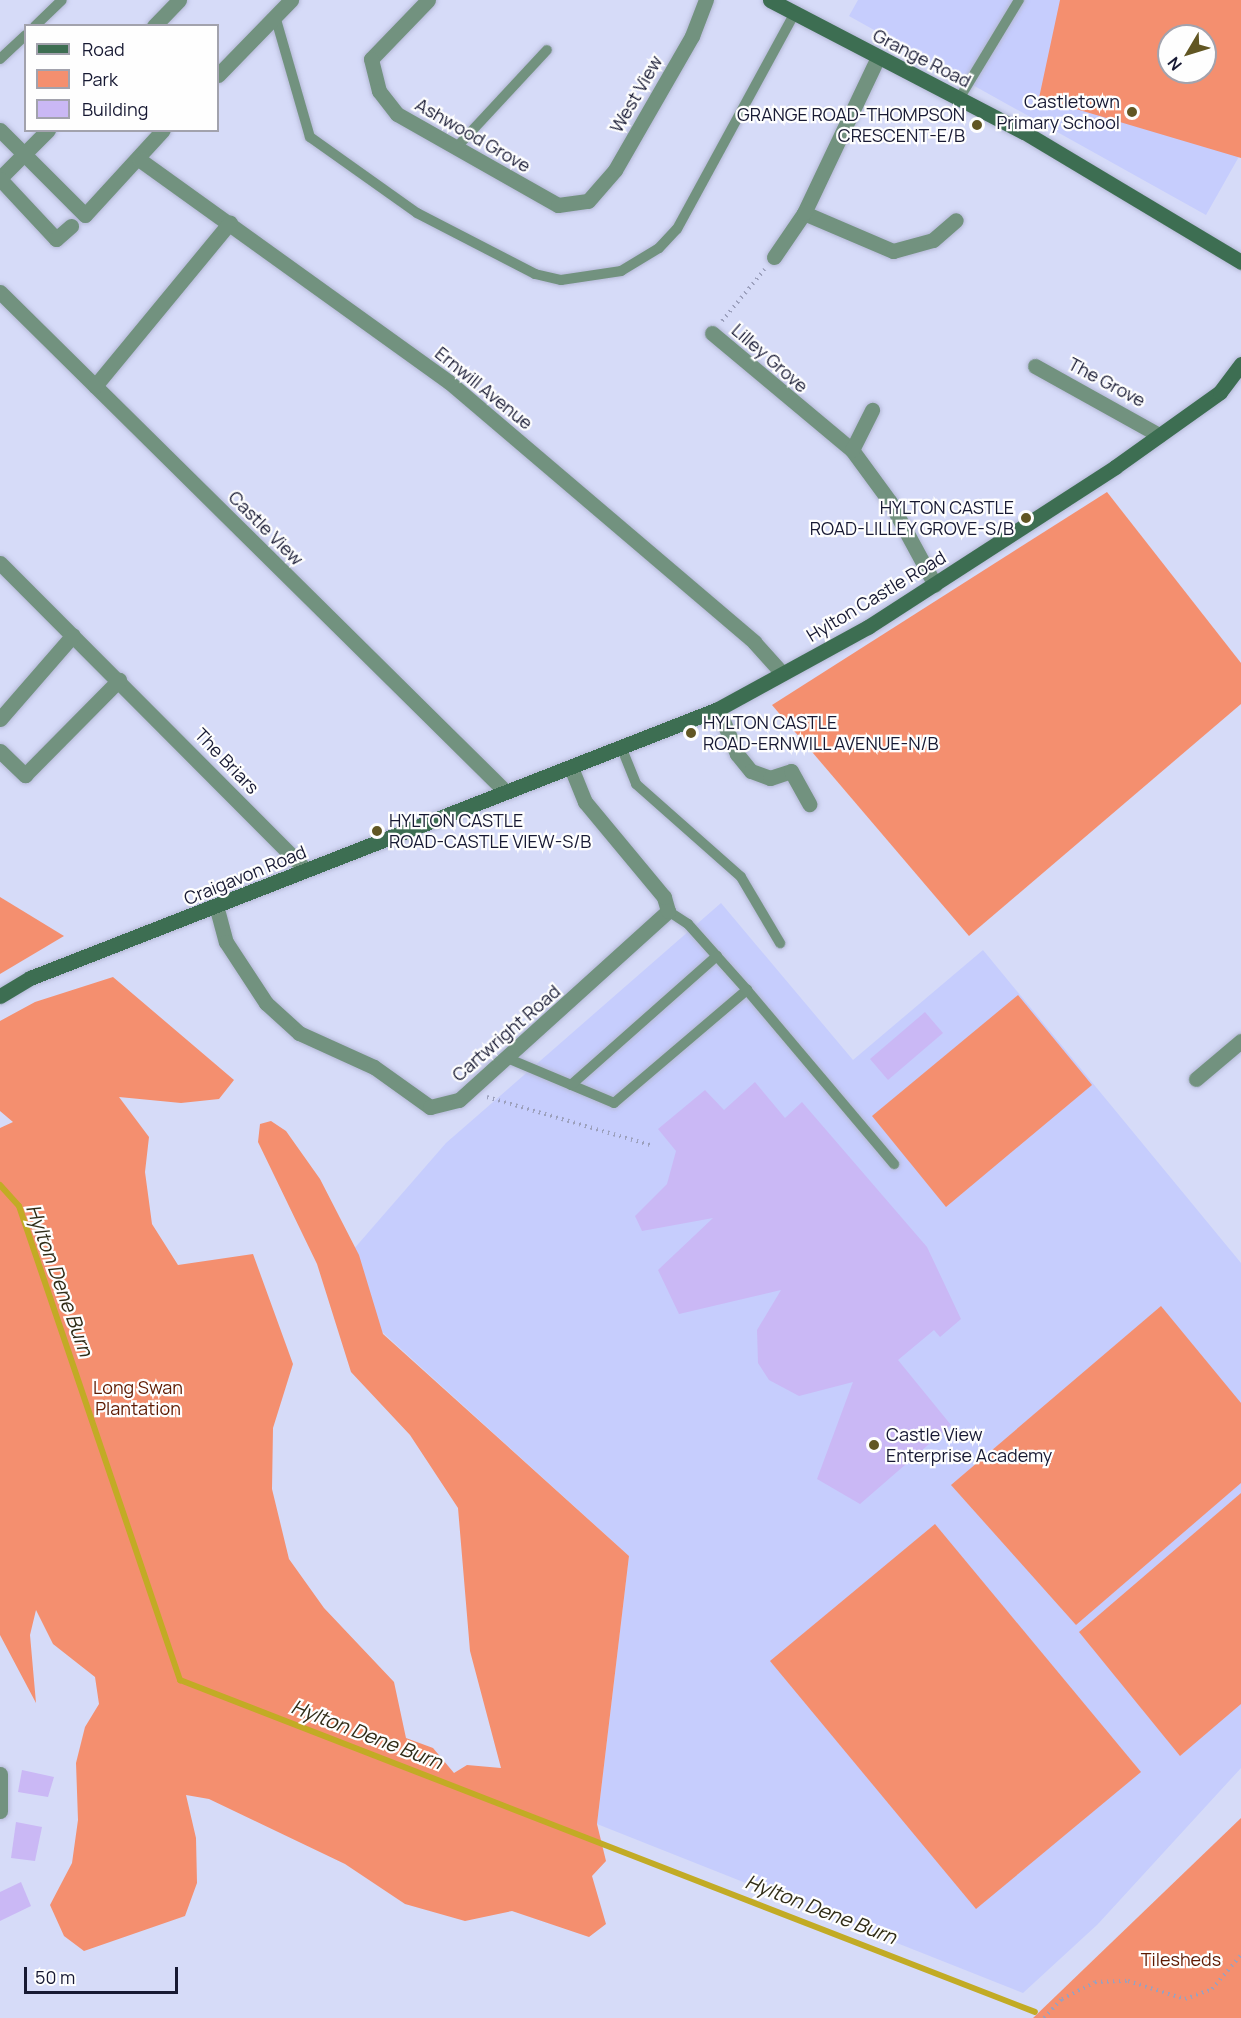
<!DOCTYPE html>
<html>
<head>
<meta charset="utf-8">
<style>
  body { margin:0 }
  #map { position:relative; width:1241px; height:2018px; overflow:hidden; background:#d6dbf8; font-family:Manrope,sans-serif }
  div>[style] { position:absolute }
  .built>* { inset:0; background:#c6cdfd }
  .green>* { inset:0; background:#f48f6f }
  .stream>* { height:6px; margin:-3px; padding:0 3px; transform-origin:3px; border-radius:3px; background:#c2ab25 }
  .building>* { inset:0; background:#cab8f5 }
  .path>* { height:4px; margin-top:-2px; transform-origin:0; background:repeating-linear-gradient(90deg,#9ca0bd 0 1.5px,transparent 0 6px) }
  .roads { filter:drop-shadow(0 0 2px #b4b8d5) drop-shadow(0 0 2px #b4b8d5) }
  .lane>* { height:10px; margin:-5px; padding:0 5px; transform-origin:5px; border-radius:5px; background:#72927f }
  .street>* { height:15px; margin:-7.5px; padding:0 7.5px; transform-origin:7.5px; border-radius:7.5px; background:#72927f }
  .secondary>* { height:15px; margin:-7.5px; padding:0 7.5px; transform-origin:7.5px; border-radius:7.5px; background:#3d6e52 }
  .dots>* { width:16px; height:16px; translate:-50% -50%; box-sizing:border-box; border:3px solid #fefefe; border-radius:50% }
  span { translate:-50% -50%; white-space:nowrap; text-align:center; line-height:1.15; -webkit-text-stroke:4.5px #fefefe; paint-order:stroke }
  .street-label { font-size:18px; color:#171933 }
  .poi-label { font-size:18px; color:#171933 }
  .right { translate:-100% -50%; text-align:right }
  .left { translate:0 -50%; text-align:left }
  .park-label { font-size:18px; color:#5e1a02 }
  .water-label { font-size:20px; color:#302c17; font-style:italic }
  .legend { position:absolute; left:24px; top:24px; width:195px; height:108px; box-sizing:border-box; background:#fefefe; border:2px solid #a2a2ad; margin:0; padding:8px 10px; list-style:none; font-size:18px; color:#171933 }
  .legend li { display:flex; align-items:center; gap:12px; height:30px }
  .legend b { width:30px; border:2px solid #a2a2ad }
  .north { position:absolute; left:1157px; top:24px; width:60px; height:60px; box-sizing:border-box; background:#fefefe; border:2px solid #a2a2ad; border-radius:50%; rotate:232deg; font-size:16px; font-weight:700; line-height:24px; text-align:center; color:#171933 }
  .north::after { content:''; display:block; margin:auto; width:21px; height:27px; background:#615623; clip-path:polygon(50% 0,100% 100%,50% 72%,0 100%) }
  .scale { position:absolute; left:24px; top:1967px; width:154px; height:27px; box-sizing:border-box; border:3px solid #171933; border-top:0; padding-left:8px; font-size:18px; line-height:21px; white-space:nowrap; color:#171933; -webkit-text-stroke:4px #fefefe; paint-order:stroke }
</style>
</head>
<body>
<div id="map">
  <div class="built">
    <div style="clip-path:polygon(evenodd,858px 0,1241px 0,1241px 153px,1206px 215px,849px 16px,858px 0,1169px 36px,1205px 36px,1205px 72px,1169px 72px,1169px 36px)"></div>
    <div style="clip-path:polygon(721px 903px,853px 1060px,983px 950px,1241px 1263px,1241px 1768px,1098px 1924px,1023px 1993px,597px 1824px,629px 1556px,326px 1281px,446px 1143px)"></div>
  </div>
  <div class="green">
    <div style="clip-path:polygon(evenodd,1060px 0,1241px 0,1241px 158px,1039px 98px,1060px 0,1169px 36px,1205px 36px,1205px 72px,1169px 72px,1169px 36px)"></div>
    <div style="clip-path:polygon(1107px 492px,1241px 663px,1241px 704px,969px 936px,772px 705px)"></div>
    <div style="clip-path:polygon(0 897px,64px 936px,0 974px)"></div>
    <div style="clip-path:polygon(113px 977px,234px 1080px,219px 1099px,181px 1103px,119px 1097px,149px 1137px,145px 1172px,152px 1224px,178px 1265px,253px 1254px,293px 1364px,273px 1428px,272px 1489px,289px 1559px,324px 1608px,394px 1682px,406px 1738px,433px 1748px,454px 1773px,467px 1765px,501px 1768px,470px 1651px,458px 1508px,410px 1435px,351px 1372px,317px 1264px,258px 1142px,260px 1124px,271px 1121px,286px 1131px,320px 1179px,359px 1255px,383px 1334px,629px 1556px,597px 1824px,606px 1861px,592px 1876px,606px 1924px,589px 1937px,512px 1911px,465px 1921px,405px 1904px,345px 1864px,209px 1799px,186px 1795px,196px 1838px,197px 1883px,185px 1916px,84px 1951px,64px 1936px,50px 1905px,72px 1863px,78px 1820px,76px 1763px,85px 1727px,99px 1704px,95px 1677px,53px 1644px,36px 1610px,30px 1635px,36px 1703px,0 1635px,0 1128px,13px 1122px,0 1111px,0 1021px,35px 1002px)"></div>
    <div style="clip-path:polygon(1018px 995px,1092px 1085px,946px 1207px,872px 1116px)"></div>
    <div style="clip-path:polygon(1161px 1306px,1241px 1403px,1241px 1483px,1076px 1625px,951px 1485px)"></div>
    <div style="clip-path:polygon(1241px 1493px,1241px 1704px,1180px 1756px,1079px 1632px)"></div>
    <div style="clip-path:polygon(935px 1524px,1141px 1772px,976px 1909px,770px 1661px)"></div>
    <div style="clip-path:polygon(1241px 1818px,1241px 2018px,1033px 2018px)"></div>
  </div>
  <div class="stream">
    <div style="left:0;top:1185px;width:28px;rotate:48deg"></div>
    <div style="left:19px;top:1206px;width:501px;rotate:71.24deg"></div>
    <div style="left:180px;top:1680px;width:917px;rotate:21.22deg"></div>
  </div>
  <div class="building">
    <div style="clip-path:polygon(925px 1012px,943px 1033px,888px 1080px,870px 1059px)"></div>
    <div style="clip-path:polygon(755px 1082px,785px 1118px,802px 1102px,927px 1247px,961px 1319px,940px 1337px,934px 1330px,898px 1360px,951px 1425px,860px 1504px,817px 1479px,853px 1382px,799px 1396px,769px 1380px,758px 1363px,757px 1330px,781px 1290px,679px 1314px,658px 1270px,713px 1218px,642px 1231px,635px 1216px,667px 1184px,676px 1151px,658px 1129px,705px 1090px,724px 1110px)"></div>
    <div style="clip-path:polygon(22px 1770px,54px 1777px,48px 1797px,18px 1792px)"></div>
    <div style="clip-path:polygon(16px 1822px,42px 1827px,35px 1861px,11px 1858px)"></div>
    <div style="clip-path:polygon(21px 1882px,31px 1906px,0 1921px,0 1892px)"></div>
  </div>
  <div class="path">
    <div style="left:722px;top:321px;width:67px;rotate:-50.4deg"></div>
    <div style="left:487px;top:1097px;width:170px;rotate:16.4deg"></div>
    <div style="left:1044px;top:2018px;width:26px;rotate:-47deg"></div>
    <div style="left:1062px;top:1999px;width:37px;rotate:-27deg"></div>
    <div style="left:1095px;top:1982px;width:33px;rotate:-2deg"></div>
    <div style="left:1128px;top:1981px;width:60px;rotate:17.5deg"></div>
    <div style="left:1185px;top:1999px;width:29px;rotate:-20deg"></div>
    <div style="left:1212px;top:1989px;width:45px;rotate:-49.5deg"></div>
  </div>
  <div class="roads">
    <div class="lane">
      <div style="left:275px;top:16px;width:126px;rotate:73.9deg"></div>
      <div style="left:310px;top:137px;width:131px;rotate:35.4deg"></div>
      <div style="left:417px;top:213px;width:133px;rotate:27.3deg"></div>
      <div style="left:535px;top:274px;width:27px;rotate:13deg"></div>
      <div style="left:561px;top:280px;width:61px;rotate:-8.5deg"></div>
      <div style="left:621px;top:271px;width:44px;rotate:-31.2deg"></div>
      <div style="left:659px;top:248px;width:26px;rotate:-47deg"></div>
      <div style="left:677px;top:229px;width:246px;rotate:-61.4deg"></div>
      <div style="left:35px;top:26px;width:37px;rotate:-44deg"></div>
      <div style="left:0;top:59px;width:35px;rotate:-43deg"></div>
      <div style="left:959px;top:99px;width:116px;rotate:-58.8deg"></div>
      <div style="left:455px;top:149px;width:135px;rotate:-47.1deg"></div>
      <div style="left:622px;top:749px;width:38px;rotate:68deg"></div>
      <div style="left:636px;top:784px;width:140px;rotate:41.5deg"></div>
      <div style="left:741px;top:877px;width:77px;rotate:59.4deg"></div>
      <div style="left:747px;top:990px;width:228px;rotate:49.8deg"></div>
      <div style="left:507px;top:1058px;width:116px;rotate:22.8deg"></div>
      <div style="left:614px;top:1103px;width:175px;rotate:-40.4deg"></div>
      <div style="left:747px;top:990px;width:89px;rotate:-131.8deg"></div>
      <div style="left:688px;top:924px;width:24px;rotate:-147deg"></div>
      <div style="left:571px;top:1085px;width:195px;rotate:-41.5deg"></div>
    </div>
    <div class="street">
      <div style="left:428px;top:0;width:82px;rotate:134deg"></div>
      <div style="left:371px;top:59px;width:33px;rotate:76deg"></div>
      <div style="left:379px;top:91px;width:29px;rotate:52deg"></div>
      <div style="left:397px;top:114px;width:185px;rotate:29.5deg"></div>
      <div style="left:558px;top:205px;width:30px;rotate:-8deg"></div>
      <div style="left:588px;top:201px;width:41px;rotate:-48.9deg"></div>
      <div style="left:615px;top:170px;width:155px;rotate:-60.1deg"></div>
      <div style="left:692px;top:36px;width:39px;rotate:-69deg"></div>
      <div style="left:154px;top:26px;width:36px;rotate:-46deg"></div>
      <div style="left:218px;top:75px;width:105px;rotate:-45.8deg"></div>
      <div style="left:0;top:130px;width:120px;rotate:45deg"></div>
      <div style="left:85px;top:215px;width:115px;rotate:-47.5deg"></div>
      <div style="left:140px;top:160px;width:380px;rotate:35.7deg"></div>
      <div style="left:449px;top:382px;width:401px;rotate:40.4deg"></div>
      <div style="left:754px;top:642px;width:42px;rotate:47.9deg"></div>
      <div style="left:0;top:178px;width:68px;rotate:-45deg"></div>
      <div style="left:0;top:179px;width:82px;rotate:47deg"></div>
      <div style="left:56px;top:239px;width:20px;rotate:-41deg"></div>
      <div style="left:804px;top:213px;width:97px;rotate:23.1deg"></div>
      <div style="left:893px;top:251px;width:41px;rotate:-15.4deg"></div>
      <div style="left:933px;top:240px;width:30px;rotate:-41deg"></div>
      <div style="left:774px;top:257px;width:53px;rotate:-55.7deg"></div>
      <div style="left:804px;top:213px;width:173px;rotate:-64.6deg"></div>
      <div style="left:0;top:292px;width:710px;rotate:44.66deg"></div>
      <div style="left:712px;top:333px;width:182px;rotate:39.9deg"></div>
      <div style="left:852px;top:450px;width:64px;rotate:53.8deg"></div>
      <div style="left:890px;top:502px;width:94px;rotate:61.5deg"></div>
      <div style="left:1035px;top:366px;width:142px;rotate:29.1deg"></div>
      <div style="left:95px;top:386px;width:212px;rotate:-50.5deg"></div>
      <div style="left:852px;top:450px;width:45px;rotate:-63.4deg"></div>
      <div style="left:0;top:563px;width:433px;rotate:45.1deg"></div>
      <div style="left:718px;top:709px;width:49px;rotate:67.1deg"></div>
      <div style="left:737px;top:754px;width:22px;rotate:51deg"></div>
      <div style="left:751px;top:771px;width:20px;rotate:20deg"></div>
      <div style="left:770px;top:778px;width:22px;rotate:-18deg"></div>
      <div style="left:791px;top:771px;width:38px;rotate:61deg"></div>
      <div style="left:0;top:719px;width:111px;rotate:-49deg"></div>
      <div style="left:0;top:751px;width:35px;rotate:44deg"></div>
      <div style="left:25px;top:775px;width:134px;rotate:-45.3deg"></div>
      <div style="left:217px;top:909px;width:34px;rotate:75deg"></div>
      <div style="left:226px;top:942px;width:73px;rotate:56.7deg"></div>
      <div style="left:266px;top:1003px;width:45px;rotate:42.3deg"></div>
      <div style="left:299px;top:1033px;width:82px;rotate:24.4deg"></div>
      <div style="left:374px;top:1067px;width:69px;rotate:35.5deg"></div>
      <div style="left:430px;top:1107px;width:30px;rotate:-14deg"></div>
      <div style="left:459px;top:1100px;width:282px;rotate:-42.1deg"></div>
      <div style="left:668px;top:911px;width:15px;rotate:-106deg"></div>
      <div style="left:664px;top:897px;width:124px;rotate:-129.7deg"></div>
      <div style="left:585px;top:802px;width:37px;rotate:-112deg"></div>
      <div style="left:1196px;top:1079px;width:59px;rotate:-40.2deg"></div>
      <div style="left:0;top:1774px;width:37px;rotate:90deg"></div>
    </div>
    <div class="secondary">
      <div style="left:770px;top:0;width:286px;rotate:27.5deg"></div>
      <div style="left:1024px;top:132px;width:253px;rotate:30.9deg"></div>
      <div style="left:0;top:996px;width:35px;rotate:-31deg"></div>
      <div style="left:30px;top:978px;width:739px;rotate:-21.35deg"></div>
      <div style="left:718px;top:709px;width:171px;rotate:-28.7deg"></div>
      <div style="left:868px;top:627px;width:294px;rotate:-32.9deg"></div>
      <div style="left:1115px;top:467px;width:129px;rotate:-35.5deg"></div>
      <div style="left:1220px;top:392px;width:35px;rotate:-53deg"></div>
    </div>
  </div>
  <div class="dots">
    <div style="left:1132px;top:112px;background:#615623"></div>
    <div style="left:977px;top:125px;background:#615623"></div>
    <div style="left:1026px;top:518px;background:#615623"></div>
    <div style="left:691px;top:733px;background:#615623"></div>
    <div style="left:377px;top:831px;background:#615623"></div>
    <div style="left:874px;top:1445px;background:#615623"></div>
  </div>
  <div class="street-label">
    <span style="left:922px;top:58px;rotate:27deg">Grange Road</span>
    <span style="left:636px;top:94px;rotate:-60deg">West View</span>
    <span style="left:473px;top:135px;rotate:30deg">Ashwood Grove</span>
    <span style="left:770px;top:358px;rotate:41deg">Lilley Grove</span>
    <span style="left:1107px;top:382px;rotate:28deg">The Grove</span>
    <span style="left:484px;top:388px;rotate:39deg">Ernwill Avenue</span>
    <span style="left:266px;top:528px;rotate:45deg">Castle View</span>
    <span style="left:876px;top:596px;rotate:-31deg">Hylton Castle Road</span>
    <span style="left:227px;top:761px;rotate:46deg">The Briars</span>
    <span style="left:245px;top:875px;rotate:-22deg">Craigavon Road</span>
    <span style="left:506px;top:1033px;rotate:-41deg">Cartwright Road</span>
  </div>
  <div class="poi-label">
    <span class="right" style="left:1120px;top:112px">Castletown<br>Primary School</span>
    <span class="right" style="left:965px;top:125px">GRANGE ROAD-THOMPSON<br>CRESCENT-E/B</span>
    <span class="right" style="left:1014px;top:518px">HYLTON CASTLE<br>ROAD-LILLEY GROVE-S/B</span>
    <span class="left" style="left:703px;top:733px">HYLTON CASTLE<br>ROAD-ERNWILL AVENUE-N/B</span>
    <span class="left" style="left:389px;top:831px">HYLTON CASTLE<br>ROAD-CASTLE VIEW-S/B</span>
    <span class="left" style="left:886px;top:1445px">Castle View<br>Enterprise Academy</span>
  </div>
  <div class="park-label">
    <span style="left:138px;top:1398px">Long Swan<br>Plantation</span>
    <span style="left:1181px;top:1959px">Tilesheds</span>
  </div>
  <div class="water-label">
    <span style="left:60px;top:1280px;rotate:70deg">Hylton Dene Burn</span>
    <span style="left:367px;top:1734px;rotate:21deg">Hylton Dene Burn</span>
    <span style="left:821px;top:1909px;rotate:21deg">Hylton Dene Burn</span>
  </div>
  <ul class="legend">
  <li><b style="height:8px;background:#3d6e52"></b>Road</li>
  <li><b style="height:16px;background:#f48f6f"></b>Park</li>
  <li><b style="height:16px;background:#cab8f5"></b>Building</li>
  </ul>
  <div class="north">N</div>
  <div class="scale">50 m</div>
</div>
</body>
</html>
